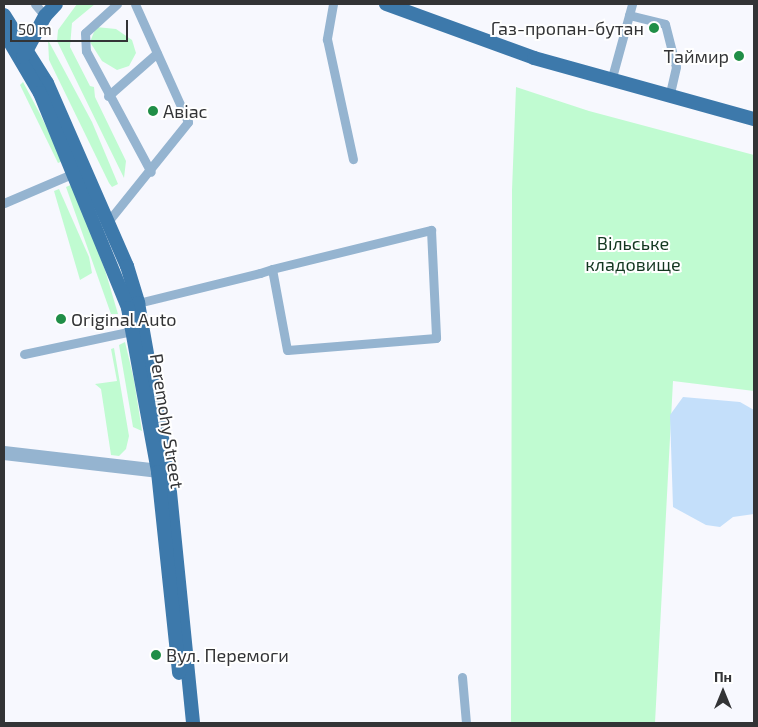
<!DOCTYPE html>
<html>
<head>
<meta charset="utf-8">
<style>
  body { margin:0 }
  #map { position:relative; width:758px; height:727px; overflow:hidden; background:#f7f8fe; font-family:"Exo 2",sans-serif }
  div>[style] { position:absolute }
  .green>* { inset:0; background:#c0fbd1 }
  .water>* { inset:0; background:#c4dffa }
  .service>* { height:9px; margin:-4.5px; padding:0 4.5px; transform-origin:4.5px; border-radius:4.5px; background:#95b4d0 }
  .minor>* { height:14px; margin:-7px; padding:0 7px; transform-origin:7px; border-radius:7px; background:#95b4d0 }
  .primary>* { height:14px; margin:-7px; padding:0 7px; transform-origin:7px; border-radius:7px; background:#3d79ab }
  .dots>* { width:14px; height:14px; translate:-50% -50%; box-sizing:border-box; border:2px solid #fff; border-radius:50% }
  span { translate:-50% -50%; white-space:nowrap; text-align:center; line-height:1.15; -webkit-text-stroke:4px #fff; paint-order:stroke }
  .poi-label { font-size:18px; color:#333436 }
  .right { translate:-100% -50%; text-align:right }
  .left { translate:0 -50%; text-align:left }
  .park-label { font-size:18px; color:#133720 }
  .street-label { font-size:18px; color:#333436 }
  .frame { position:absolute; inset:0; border:5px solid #333436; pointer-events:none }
  .north { position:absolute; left:698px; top:667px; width:50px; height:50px; -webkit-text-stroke:4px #fff; paint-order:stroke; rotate:0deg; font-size:14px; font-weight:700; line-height:20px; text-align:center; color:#333436 }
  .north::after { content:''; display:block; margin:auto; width:18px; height:22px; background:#333436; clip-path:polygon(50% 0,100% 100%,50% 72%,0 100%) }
  .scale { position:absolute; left:10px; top:20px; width:118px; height:22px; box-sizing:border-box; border:2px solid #333436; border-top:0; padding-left:6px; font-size:15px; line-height:18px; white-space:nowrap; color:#333436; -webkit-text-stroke:4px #fff; paint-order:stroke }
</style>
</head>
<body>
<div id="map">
  <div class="green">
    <div style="clip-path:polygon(77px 4px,95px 4px,72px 23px,70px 47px,90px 86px,94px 87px,95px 97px,126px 161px,124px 178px,57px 41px,58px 30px)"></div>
    <div style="clip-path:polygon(96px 27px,116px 29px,132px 40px,136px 53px,129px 66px,117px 70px,102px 61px,90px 42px)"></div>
    <div style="clip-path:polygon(48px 40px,92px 122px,118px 184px,112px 187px,109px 183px,49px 60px)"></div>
    <div style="clip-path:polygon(23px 82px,40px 114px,63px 161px,58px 163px,20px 85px)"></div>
    <div style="clip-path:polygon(516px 87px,589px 111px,754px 155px,754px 391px,673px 381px,655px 723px,511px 723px,512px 190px)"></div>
    <div style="clip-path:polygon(73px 184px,105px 270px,118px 314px,111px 314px,66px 187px)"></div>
    <div style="clip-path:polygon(59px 189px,89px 257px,92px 273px,80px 280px,54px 191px)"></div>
    <div style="clip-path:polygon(125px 342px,134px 380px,142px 431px,133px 427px,119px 345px)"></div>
    <div style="clip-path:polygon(114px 348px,129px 436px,126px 449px,119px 456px,111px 455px,101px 389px,95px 384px,117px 381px,111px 349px)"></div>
  </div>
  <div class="water">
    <div style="clip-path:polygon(683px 397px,740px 402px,754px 410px,754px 514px,733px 517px,720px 527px,706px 525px,673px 507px,670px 415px)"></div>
  </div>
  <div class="service">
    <div style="left:35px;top:4px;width:16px;rotate:50deg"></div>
    <div style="left:117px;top:4px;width:43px;rotate:137.8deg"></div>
    <div style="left:85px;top:33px;width:18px;rotate:87deg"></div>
    <div style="left:86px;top:51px;width:137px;rotate:61.8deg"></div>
    <div style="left:333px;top:4px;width:36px;rotate:100deg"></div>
    <div style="left:327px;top:39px;width:123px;rotate:77.8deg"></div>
    <div style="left:629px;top:15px;width:37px;rotate:14deg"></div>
    <div style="left:665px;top:24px;width:44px;rotate:75.7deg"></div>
    <div style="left:676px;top:67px;width:31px;rotate:103deg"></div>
    <div style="left:611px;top:81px;width:80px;rotate:-74.7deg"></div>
    <div style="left:108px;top:96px;width:65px;rotate:-41.3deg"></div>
    <div style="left:4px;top:203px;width:76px;rotate:-23.2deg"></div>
    <div style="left:106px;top:224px;width:131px;rotate:-51.2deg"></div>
    <div style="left:188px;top:122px;width:129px;rotate:-114.2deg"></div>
    <div style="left:138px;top:303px;width:126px;rotate:-13.8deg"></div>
    <div style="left:260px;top:273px;width:13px;rotate:-18deg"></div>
    <div style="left:272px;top:269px;width:164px;rotate:-13.8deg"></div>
    <div style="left:431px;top:230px;width:108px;rotate:87.3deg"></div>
    <div style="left:436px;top:338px;width:149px;rotate:175.4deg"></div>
    <div style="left:287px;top:350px;width:82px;rotate:-100.5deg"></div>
    <div style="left:24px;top:354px;width:110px;rotate:-12deg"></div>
    <div style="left:462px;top:677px;width:46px;rotate:85deg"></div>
  </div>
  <div class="minor">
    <div style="left:4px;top:453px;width:165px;rotate:6.6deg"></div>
  </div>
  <div class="primary">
    <div style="left:386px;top:4px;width:158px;rotate:20deg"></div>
    <div style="left:534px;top:58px;width:228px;rotate:15.5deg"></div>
    <div style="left:4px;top:15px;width:80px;rotate:57.7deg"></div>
    <div style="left:47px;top:83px;width:200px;rotate:66.4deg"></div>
    <div style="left:127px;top:266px;width:39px;rotate:73deg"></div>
    <div style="left:138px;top:303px;width:172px;rotate:79.9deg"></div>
    <div style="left:168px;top:472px;width:252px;rotate:84.3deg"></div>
    <div style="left:4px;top:32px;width:71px;rotate:59.5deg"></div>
    <div style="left:40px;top:93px;width:232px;rotate:67.7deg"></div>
    <div style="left:128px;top:308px;width:167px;rotate:79.6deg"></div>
    <div style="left:158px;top:472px;width:202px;rotate:84deg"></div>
    <div style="left:23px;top:57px;width:47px;rotate:-61.8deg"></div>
    <div style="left:45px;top:16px;width:16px;rotate:-47deg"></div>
  </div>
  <div class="dots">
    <div style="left:654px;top:28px;background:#208e47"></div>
    <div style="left:739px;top:56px;background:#208e47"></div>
    <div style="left:153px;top:111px;background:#208e47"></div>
    <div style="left:61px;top:319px;background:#208e47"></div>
    <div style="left:156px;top:655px;background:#208e47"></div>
  </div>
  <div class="poi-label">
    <span class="right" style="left:644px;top:28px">Газ-пропан-бутан</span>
    <span class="right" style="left:729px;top:56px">Таймир</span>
    <span class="left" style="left:163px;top:111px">Авіас</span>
    <span class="left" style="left:71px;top:319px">Original Auto</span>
    <span class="left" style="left:166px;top:655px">Вул. Перемоги</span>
  </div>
  <div class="park-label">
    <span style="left:633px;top:254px">Вільське<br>кладовище</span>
  </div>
  <div class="street-label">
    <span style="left:167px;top:421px;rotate:81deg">Peremohy Street</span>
  </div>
  <div class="frame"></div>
  <div class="north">Пн</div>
  <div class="scale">50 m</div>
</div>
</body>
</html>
